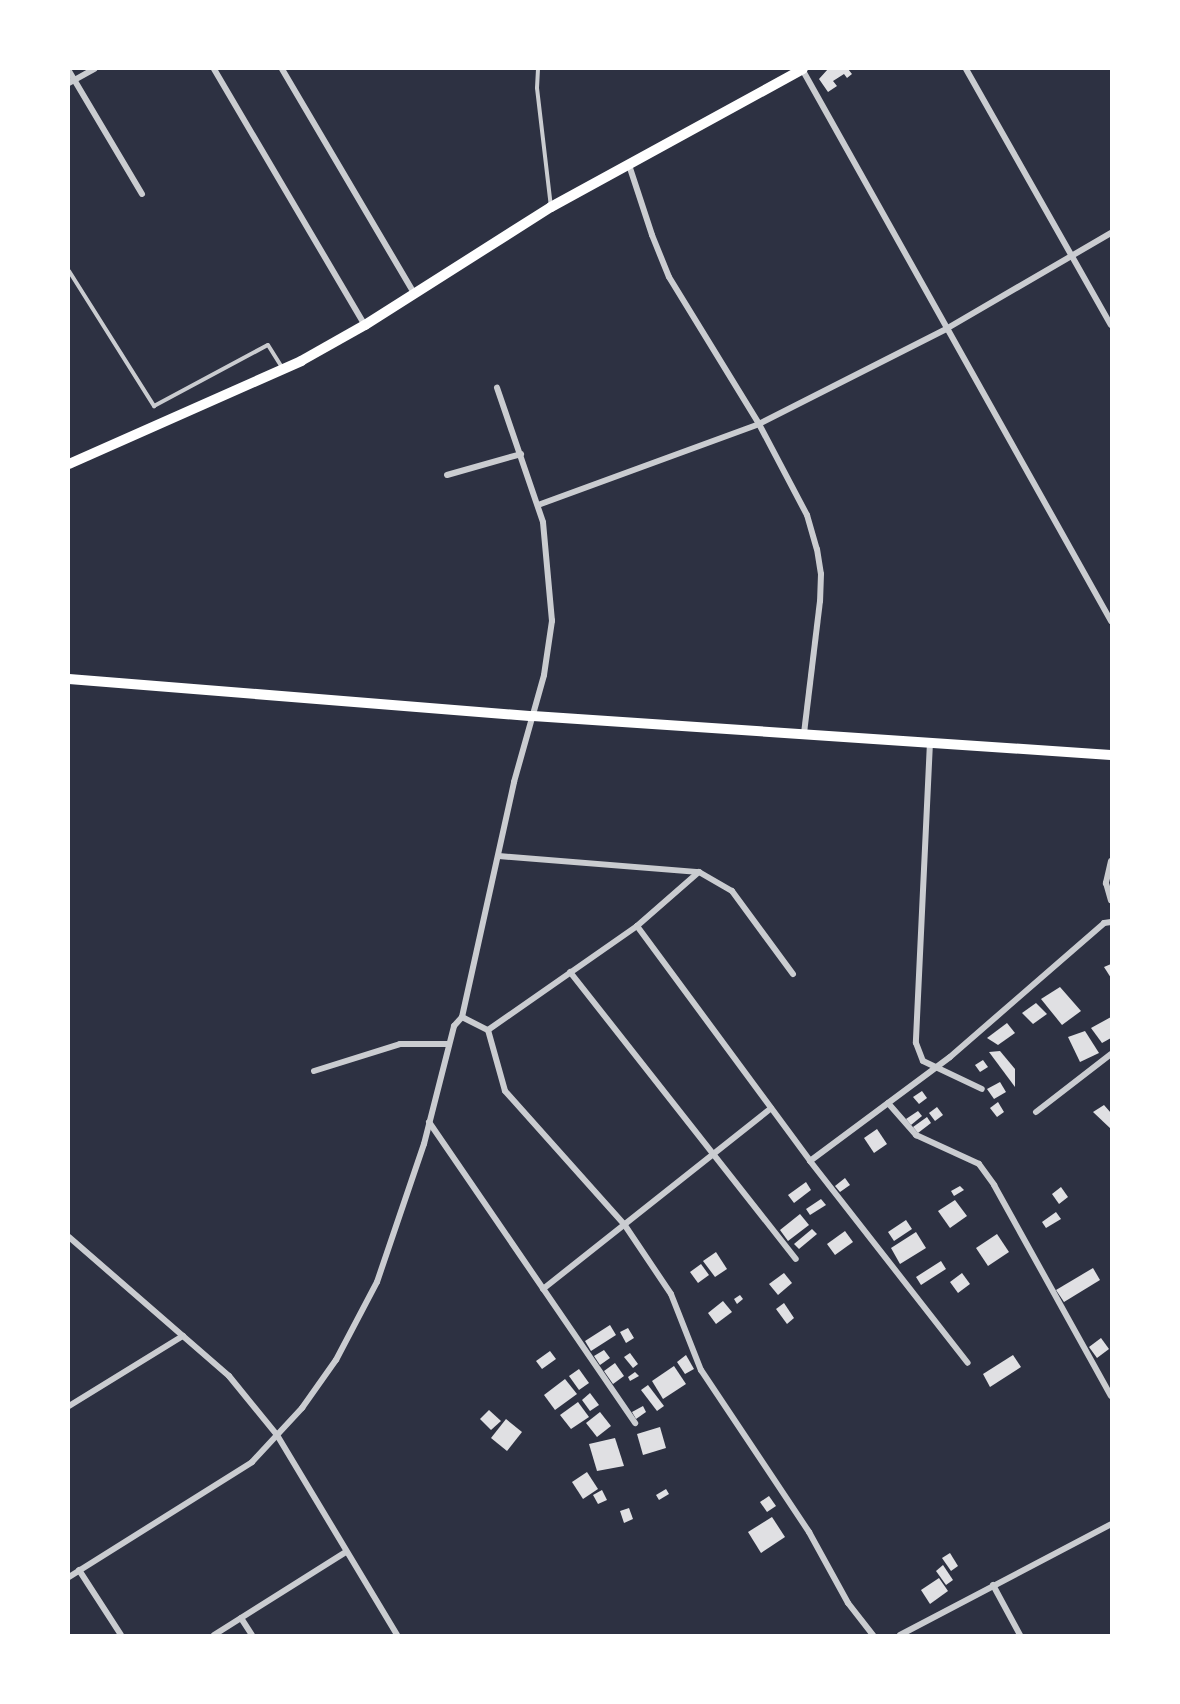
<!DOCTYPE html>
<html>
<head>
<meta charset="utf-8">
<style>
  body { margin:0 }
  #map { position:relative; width:1180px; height:1704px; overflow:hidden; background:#2d3142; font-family:"Varela Round",sans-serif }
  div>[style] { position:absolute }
  .building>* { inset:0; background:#e0e0e3 }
  .service>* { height:4px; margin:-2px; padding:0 2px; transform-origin:2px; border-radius:2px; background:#caccd0 }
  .minor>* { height:6px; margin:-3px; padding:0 3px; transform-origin:3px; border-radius:3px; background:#caccd0 }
  .secondary>* { height:10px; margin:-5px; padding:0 5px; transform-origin:5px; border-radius:5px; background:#fff }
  span { translate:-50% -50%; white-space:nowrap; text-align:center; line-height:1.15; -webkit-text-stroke:4.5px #fff; paint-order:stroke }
  .frame { position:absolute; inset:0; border:70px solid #fff; pointer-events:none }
</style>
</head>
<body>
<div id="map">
  <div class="building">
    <div style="clip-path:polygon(828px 69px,848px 69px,852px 74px,847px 78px,844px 74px,833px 81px,837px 86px,828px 92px,819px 79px)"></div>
    <div style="clip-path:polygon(1111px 964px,1111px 978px,1104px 967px)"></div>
    <div style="clip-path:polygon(1060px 987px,1081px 1011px,1062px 1025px,1041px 999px)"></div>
    <div style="clip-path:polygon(1036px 1003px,1047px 1014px,1033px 1024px,1022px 1013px)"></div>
    <div style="clip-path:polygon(1111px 1017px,1111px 1038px,1102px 1043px,1091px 1028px)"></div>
    <div style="clip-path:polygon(1007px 1023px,1015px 1033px,998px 1045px,987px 1038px)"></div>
    <div style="clip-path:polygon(1085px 1031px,1099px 1053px,1080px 1062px,1068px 1037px)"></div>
    <div style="clip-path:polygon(1000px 1051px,1015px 1069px,1015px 1087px,989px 1052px)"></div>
    <div style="clip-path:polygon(983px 1060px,988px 1067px,980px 1072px,975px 1065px)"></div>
    <div style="clip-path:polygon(1000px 1082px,1006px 1092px,994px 1099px,987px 1089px)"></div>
    <div style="clip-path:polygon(922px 1091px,927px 1098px,919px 1104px,913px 1097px)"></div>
    <div style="clip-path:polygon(998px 1102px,1004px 1112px,997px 1117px,990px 1108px)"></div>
    <div style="clip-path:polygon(1104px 1105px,1111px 1113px,1111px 1129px,1093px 1112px)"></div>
    <div style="clip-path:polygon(937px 1107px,943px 1115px,935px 1121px,929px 1113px)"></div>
    <div style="clip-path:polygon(918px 1111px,922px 1116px,911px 1125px,906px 1119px)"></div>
    <div style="clip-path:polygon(927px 1117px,931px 1123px,918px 1133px,913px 1127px)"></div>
    <div style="clip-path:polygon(877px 1129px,887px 1144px,874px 1153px,864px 1138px)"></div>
    <div style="clip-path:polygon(845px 1178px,850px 1185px,840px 1192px,835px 1186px)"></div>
    <div style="clip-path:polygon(806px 1182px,811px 1190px,794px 1203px,788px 1195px)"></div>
    <div style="clip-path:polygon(960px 1186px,964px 1190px,954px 1196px,951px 1191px)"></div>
    <div style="clip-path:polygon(1061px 1187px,1068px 1197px,1059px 1204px,1052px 1194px)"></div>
    <div style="clip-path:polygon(821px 1199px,826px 1205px,810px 1215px,806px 1209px)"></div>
    <div style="clip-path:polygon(955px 1200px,967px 1216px,950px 1228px,938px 1211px)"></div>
    <div style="clip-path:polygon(1056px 1212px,1061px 1219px,1046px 1228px,1042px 1222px)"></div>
    <div style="clip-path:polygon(800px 1214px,809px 1225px,788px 1241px,780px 1230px)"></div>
    <div style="clip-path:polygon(906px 1220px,912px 1229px,894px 1241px,888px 1232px)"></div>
    <div style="clip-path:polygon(812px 1229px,817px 1234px,799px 1249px,794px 1244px)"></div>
    <div style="clip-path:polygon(845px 1231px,853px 1242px,835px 1255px,827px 1244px)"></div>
    <div style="clip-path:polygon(916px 1232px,926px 1248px,900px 1264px,891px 1248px)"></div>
    <div style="clip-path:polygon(997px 1234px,1009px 1252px,988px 1266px,976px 1248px)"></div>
    <div style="clip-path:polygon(716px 1252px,727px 1269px,715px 1277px,703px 1261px)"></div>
    <div style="clip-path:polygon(941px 1261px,946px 1269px,921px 1285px,916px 1277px)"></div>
    <div style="clip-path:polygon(701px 1264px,709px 1275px,698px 1283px,690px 1272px)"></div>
    <div style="clip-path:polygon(1093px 1268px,1100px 1280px,1064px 1302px,1056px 1290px)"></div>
    <div style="clip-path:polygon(784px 1273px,792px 1283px,778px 1295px,769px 1284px)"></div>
    <div style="clip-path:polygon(962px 1273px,970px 1284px,958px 1293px,950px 1282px)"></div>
    <div style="clip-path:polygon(740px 1295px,743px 1299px,737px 1304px,734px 1299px)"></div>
    <div style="clip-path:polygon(723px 1301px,732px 1312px,716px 1324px,708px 1313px)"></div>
    <div style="clip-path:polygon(784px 1303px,794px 1318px,787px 1324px,776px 1309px)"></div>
    <div style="clip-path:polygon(610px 1325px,616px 1335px,591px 1351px,585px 1341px)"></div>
    <div style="clip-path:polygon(628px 1328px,634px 1338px,626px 1343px,620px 1332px)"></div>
    <div style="clip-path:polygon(1101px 1338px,1109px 1349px,1097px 1358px,1089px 1347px)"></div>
    <div style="clip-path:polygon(604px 1350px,610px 1358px,600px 1365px,594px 1356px)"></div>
    <div style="clip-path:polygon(550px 1351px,556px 1359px,542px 1369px,536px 1361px)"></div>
    <div style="clip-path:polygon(630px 1353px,638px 1364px,633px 1368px,624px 1357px)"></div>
    <div style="clip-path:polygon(686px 1355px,694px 1369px,685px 1374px,677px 1362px)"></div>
    <div style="clip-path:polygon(1013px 1355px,1021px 1367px,990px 1387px,983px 1374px)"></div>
    <div style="clip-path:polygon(615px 1363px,624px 1376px,613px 1384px,604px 1371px)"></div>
    <div style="clip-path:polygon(674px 1366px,686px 1384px,663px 1399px,652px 1381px)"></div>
    <div style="clip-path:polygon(579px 1369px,589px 1383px,579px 1390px,569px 1376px)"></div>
    <div style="clip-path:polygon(635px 1372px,639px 1376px,630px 1381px,628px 1377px)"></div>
    <div style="clip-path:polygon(565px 1379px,577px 1394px,555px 1410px,544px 1395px)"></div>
    <div style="clip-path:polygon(648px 1385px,664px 1406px,657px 1411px,641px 1390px)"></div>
    <div style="clip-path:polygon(590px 1393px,599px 1405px,590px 1411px,582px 1400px)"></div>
    <div style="clip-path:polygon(578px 1402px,589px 1417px,571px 1429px,560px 1415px)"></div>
    <div style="clip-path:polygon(643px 1406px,646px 1412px,636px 1419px,632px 1412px)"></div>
    <div style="clip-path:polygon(489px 1410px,501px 1421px,491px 1430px,480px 1419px)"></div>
    <div style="clip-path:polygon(600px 1412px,611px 1426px,597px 1437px,586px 1423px)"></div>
    <div style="clip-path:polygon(506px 1419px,522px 1432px,507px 1451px,491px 1438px)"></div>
    <div style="clip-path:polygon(660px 1427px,666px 1448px,643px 1455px,637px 1434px)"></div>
    <div style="clip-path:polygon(615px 1438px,624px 1466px,597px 1471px,589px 1444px)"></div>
    <div style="clip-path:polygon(587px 1472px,598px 1489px,583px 1499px,572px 1482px)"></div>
    <div style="clip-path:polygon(666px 1489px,669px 1494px,659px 1500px,656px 1495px)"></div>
    <div style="clip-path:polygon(602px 1490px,607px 1500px,598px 1504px,593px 1495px)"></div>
    <div style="clip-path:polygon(769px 1496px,776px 1506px,767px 1512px,760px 1502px)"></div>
    <div style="clip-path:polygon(629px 1508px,633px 1519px,624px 1523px,620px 1511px)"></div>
    <div style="clip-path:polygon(772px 1517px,785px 1537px,761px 1553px,748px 1532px)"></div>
    <div style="clip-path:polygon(950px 1553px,958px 1566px,951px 1571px,942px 1558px)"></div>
    <div style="clip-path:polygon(943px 1565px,953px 1580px,946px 1585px,936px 1571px)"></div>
    <div style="clip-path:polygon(939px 1578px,948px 1591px,930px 1604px,921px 1590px)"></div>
  </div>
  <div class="service">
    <div style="left:538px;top:69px;width:19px;rotate:93deg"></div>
    <div style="left:537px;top:88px;width:120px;rotate:83.3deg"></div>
    <div style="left:69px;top:271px;width:160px;rotate:57.8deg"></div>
    <div style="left:154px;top:406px;width:129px;rotate:-28.2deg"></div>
    <div style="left:268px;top:345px;width:26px;rotate:58deg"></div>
  </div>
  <div class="minor">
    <div style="left:214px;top:69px;width:297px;rotate:59.5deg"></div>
    <div style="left:282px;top:69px;width:260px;rotate:59.5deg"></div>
    <div style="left:802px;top:69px;width:633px;rotate:60.76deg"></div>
    <div style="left:966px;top:69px;width:294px;rotate:60.5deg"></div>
    <div style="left:69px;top:71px;width:143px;rotate:59.3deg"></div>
    <div style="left:69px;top:83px;width:29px;rotate:-29deg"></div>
    <div style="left:629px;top:165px;width:74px;rotate:71.8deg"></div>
    <div style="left:652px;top:235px;width:45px;rotate:68deg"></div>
    <div style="left:669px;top:277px;width:172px;rotate:58.5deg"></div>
    <div style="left:759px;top:424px;width:103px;rotate:62.2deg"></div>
    <div style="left:807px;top:515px;width:35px;rotate:74deg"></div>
    <div style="left:817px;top:549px;width:25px;rotate:81deg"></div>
    <div style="left:821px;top:574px;width:27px;rotate:92deg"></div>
    <div style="left:820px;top:601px;width:133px;rotate:96.9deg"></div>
    <div style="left:447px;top:475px;width:77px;rotate:-15.8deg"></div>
    <div style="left:538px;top:505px;width:235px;rotate:-20.1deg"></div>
    <div style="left:759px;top:424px;width:210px;rotate:-26.9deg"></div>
    <div style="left:946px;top:329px;width:191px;rotate:-30.2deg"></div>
    <div style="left:930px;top:742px;width:301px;rotate:92.7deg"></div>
    <div style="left:916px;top:1043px;width:19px;rotate:69deg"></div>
    <div style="left:923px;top:1061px;width:65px;rotate:25.4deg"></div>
    <div style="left:499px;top:856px;width:201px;rotate:4.6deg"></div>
    <div style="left:699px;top:872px;width:38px;rotate:30deg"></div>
    <div style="left:732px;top:891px;width:103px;rotate:53.7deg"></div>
    <div style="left:1111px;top:861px;width:23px;rotate:103deg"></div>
    <div style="left:1106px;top:883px;width:18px;rotate:74deg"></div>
    <div style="left:637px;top:926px;width:292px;rotate:53.6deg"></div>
    <div style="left:810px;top:1161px;width:256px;rotate:52deg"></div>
    <div style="left:570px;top:972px;width:365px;rotate:51.8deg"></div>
    <div style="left:462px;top:1017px;width:29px;rotate:27deg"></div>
    <div style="left:488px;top:1030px;width:182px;rotate:-34.9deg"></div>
    <div style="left:637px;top:926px;width:82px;rotate:-41.1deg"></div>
    <div style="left:488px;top:1030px;width:63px;rotate:74.4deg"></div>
    <div style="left:505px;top:1091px;width:178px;rotate:48.2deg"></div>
    <div style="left:624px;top:1224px;width:84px;rotate:56.1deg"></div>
    <div style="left:671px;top:1294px;width:82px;rotate:68.5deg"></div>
    <div style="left:701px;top:1370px;width:195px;rotate:56.3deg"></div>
    <div style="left:809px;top:1532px;width:81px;rotate:61.2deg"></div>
    <div style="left:848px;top:1603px;width:41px;rotate:52deg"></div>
    <div style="left:314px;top:1071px;width:90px;rotate:-17.4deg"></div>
    <div style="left:400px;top:1044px;width:49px"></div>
    <div style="left:888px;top:1103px;width:43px;rotate:48.8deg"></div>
    <div style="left:916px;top:1135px;width:69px;rotate:24.7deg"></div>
    <div style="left:979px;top:1164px;width:26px;rotate:54deg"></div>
    <div style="left:994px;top:1185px;width:241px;rotate:61deg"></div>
    <div style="left:1036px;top:1112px;width:95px;rotate:-37.7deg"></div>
    <div style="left:429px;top:1122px;width:365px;rotate:55.6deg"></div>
    <div style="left:810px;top:1161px;width:174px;rotate:-36.6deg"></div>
    <div style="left:950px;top:1057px;width:204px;rotate:-41deg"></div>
    <div style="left:1104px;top:923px;width:7px;rotate:-8deg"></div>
    <div style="left:69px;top:1237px;width:212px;rotate:41deg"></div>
    <div style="left:229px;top:1376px;width:76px;rotate:50.9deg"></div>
    <div style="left:277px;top:1435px;width:233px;rotate:59deg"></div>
    <div style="left:543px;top:1289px;width:291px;rotate:-38.4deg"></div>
    <div style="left:69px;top:1406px;width:134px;rotate:-31.6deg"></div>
    <div style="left:79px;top:1570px;width:77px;rotate:57.1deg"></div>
    <div style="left:69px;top:1577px;width:216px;rotate:-32.1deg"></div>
    <div style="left:252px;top:1462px;width:74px;rotate:-47.2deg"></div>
    <div style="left:302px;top:1408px;width:59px;rotate:-54.7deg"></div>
    <div style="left:336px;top:1360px;width:88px;rotate:-62.3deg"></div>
    <div style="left:377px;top:1282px;width:146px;rotate:-71.2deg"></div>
    <div style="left:424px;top:1144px;width:122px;rotate:-75.7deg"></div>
    <div style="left:454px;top:1026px;width:12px;rotate:-48deg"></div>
    <div style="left:462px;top:1017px;width:241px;rotate:-77.5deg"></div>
    <div style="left:514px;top:782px;width:111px;rotate:-74.3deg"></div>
    <div style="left:544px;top:675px;width:55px;rotate:-81.6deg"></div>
    <div style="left:552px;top:621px;width:99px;rotate:-95.2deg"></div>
    <div style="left:543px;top:522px;width:142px;rotate:-108.9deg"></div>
    <div style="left:993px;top:1585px;width:57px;rotate:61.6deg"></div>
    <div style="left:241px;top:1618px;width:20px;rotate:57deg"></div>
    <div style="left:214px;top:1635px;width:156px;rotate:-32.2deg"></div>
    <div style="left:900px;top:1635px;width:238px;rotate:-27.7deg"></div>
  </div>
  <div class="secondary">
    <div style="left:69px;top:464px;width:254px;rotate:-23.9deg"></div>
    <div style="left:301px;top:361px;width:73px;rotate:-29.4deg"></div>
    <div style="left:365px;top:325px;width:220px;rotate:-32.4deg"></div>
    <div style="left:551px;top:207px;width:287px;rotate:-28.7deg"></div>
    <div style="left:69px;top:679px;width:465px;rotate:4.6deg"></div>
    <div style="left:533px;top:716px;width:579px;rotate:3.86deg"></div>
  </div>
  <div class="frame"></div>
</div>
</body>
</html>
